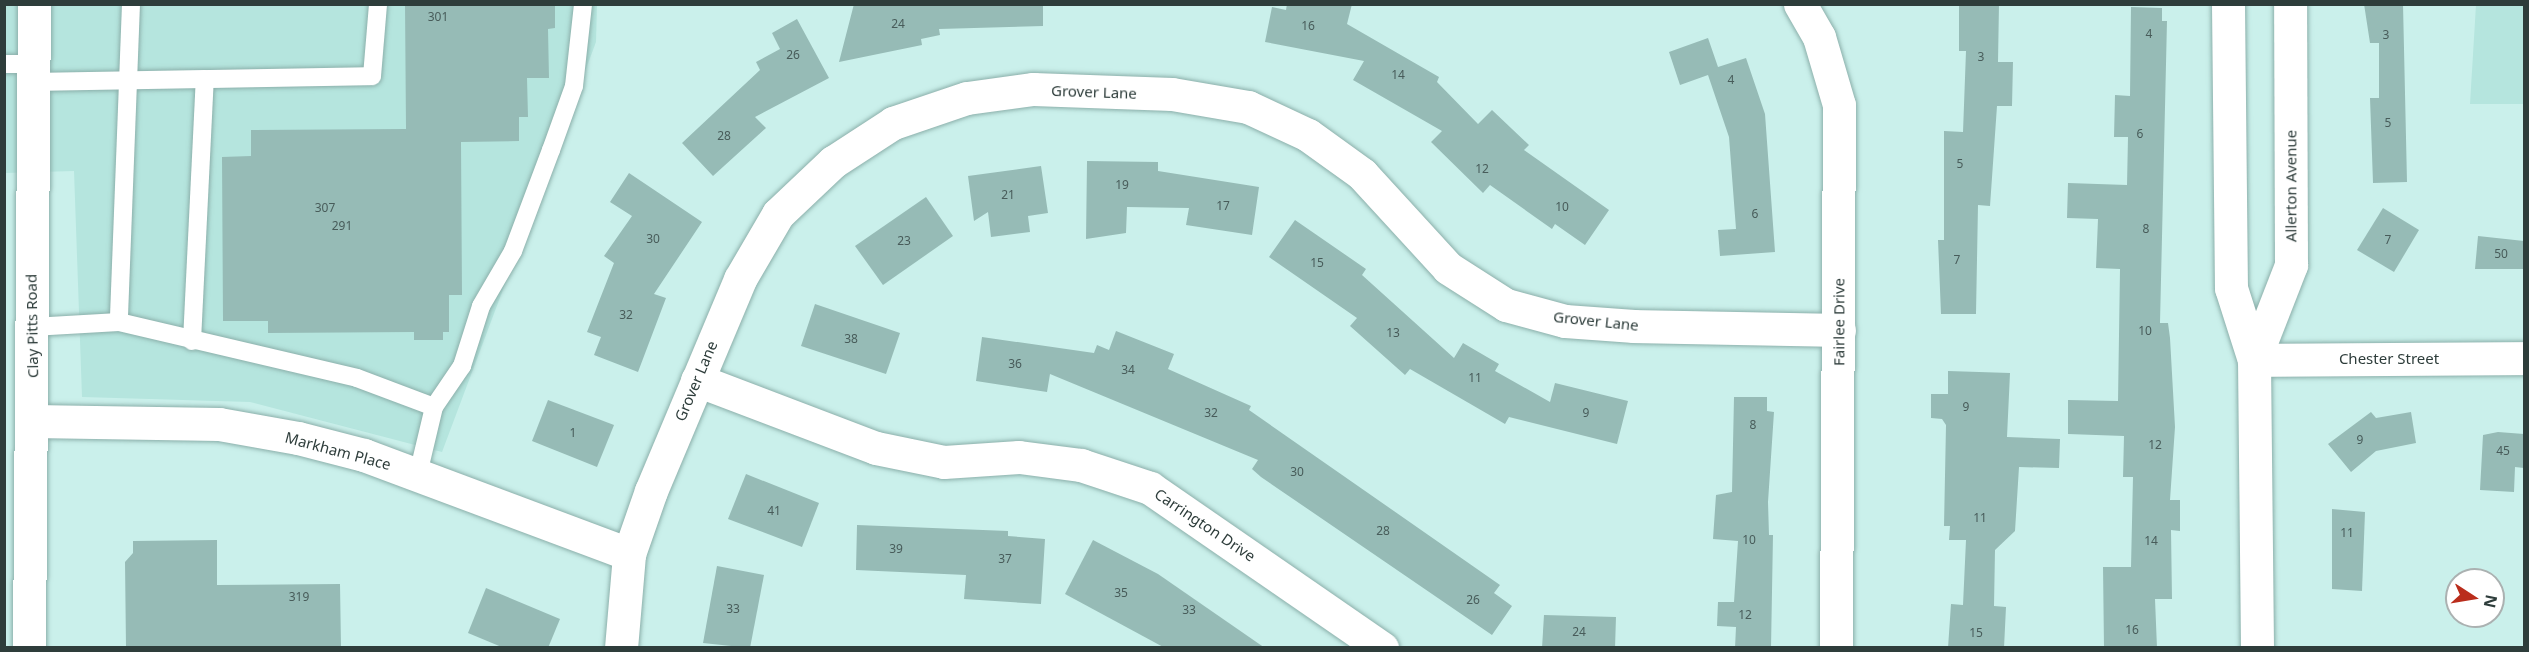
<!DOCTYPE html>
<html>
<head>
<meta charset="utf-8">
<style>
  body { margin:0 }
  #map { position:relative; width:2529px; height:652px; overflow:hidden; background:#caf0eb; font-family:"Noto Sans",sans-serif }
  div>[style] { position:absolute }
  .built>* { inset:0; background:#b5e5de }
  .building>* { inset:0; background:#96bbb6 }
  .roads { filter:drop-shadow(0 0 2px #8bafaa) drop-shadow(0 0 2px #8bafaa) }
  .service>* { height:18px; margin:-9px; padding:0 9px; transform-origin:9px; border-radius:9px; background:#fff }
  .minor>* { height:33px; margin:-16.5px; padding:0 16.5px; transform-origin:16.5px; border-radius:16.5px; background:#fff }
  .tertiary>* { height:33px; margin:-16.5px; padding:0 16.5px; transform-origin:16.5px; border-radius:16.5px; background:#fff }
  span { translate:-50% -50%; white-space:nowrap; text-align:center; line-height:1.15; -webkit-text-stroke:4.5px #fff; paint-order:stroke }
  .number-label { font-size:12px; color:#485c5a }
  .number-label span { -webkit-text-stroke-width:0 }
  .street-label { font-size:15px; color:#2e3d3b }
  .frame { position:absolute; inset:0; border:6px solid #2e3d3b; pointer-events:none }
  .north { position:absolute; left:2445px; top:568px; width:60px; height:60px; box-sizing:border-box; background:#fff; border:2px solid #abb1b1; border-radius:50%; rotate:102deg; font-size:16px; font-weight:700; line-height:24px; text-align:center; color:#2e3d3b }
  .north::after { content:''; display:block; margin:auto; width:21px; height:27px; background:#ba2d1c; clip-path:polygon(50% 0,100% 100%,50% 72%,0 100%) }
</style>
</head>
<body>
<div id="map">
  <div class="built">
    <div style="clip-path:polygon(4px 5px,597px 5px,596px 42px,442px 452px,250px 402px,82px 397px,74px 171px,5px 173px)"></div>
    <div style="clip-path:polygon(2476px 5px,2524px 5px,2524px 104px,2470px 104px)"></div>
  </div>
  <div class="building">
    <div style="clip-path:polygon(405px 4px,555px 4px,555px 28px,548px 29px,549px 78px,527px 78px,528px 117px,519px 117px,519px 141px,461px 142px,462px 295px,449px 295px,449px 332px,443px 332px,443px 340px,414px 340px,414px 332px,268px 333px,268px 321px,223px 321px,222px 157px,251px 156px,251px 130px,406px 129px)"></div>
    <div style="clip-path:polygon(854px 4px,1043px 4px,1043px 26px,939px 29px,940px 35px,921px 39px,922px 45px,839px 62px)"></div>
    <div style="clip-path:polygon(1287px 4px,1352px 4px,1347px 24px,1439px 77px,1437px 82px,1478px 124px,1492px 110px,1529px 145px,1524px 150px,1609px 210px,1585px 245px,1555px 224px,1552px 229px,1490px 185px,1483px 193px,1431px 142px,1442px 131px,1353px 80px,1364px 61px,1265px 42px,1272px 7px,1286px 10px)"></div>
    <div style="clip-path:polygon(1959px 4px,1999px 4px,1998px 62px,2013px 62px,2012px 106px,1997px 106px,1990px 206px,1978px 205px,1976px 314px,1941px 314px,1938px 240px,1944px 240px,1944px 131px,1963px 132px,1966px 51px,1959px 51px)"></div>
    <div style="clip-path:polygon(2364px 4px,2403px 4px,2407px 182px,2373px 183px,2370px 98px,2379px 98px,2379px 43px,2370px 43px)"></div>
    <div style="clip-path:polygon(2131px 7px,2162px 8px,2162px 21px,2167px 21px,2160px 323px,2168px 323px,2170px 338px,2175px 427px,2170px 500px,2180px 500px,2180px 531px,2171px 530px,2172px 599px,2155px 599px,2157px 648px,2104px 648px,2103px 567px,2131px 567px,2133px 477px,2123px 477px,2124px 436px,2068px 434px,2068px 400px,2118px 401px,2120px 269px,2096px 268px,2098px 219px,2067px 218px,2068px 183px,2127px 185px,2128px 137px,2114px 137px,2115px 95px,2130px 96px)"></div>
    <div style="clip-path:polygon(797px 19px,829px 78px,755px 117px,766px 128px,713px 176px,682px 143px,760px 70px,756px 62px,780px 49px,772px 33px)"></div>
    <div style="clip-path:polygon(1708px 38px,1718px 67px,1746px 58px,1765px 114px,1775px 252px,1720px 256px,1718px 230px,1736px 229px,1729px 137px,1708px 75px,1680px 85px,1669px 52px)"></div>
    <div style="clip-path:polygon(1087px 161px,1158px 162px,1158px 171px,1259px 187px,1252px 235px,1186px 225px,1189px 208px,1127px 207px,1126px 233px,1086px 239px)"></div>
    <div style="clip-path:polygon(1041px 166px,1048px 213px,1028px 216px,1030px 232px,991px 237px,988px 212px,974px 221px,968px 176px)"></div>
    <div style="clip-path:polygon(629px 173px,702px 222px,654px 294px,666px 298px,638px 372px,594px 355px,601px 337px,587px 332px,614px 263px,604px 256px,632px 216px,610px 202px)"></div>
    <div style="clip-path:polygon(926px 197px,953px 236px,883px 285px,855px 246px)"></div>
    <div style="clip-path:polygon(2383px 208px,2419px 230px,2394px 272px,2357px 250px)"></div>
    <div style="clip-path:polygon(1295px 220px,1366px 269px,1362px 275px,1454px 358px,1463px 343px,1499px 364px,1495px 371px,1550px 402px,1555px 383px,1628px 401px,1617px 444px,1509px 417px,1505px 424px,1410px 369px,1405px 375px,1350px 326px,1357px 318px,1269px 257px)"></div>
    <div style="clip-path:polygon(2478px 236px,2524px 241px,2524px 269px,2475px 269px)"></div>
    <div style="clip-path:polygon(815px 304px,900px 333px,886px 374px,801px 346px)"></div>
    <div style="clip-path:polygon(1116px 331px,1174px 354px,1168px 369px,1251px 406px,1249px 410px,1500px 585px,1494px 593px,1512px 606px,1492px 635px,1261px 477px,1252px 469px,1258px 460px,1050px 374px,1047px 392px,976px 381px,982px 337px,1094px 353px,1097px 345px,1109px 350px)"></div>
    <div style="clip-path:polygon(1948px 371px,2010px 373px,2007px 437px,2060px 439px,2059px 468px,2019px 467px,2015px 531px,1995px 550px,1994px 606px,2006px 607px,2004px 648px,1948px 648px,1951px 604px,1963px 605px,1966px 540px,1949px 540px,1950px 526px,1944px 526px,1946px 425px,1942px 419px,1931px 418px,1931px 394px,1948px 394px)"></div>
    <div style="clip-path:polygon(1734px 397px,1767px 397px,1767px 411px,1774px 412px,1768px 502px,1769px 535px,1773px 535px,1771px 648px,1735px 648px,1736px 627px,1717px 626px,1718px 602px,1734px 602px,1738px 541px,1713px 539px,1716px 495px,1732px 492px)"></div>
    <div style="clip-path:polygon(548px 400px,614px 425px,597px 467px,532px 441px)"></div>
    <div style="clip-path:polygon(2371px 412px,2376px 418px,2411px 412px,2416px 443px,2376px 451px,2351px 472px,2328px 444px)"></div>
    <div style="clip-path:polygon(2498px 432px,2524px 434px,2524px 468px,2515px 467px,2514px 492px,2480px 490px,2483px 435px)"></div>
    <div style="clip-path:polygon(746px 474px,819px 503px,802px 547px,728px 519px)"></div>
    <div style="clip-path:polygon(2332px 509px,2365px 512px,2362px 591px,2332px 589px)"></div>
    <div style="clip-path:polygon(857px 525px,1008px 531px,1008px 536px,1045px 539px,1041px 604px,964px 599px,966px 575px,856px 570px)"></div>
    <div style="clip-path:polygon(217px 540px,217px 585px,340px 584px,341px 648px,126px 648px,125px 562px,133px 553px,133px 541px)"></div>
    <div style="clip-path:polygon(1093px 540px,1158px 574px,1265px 648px,1165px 648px,1065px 594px)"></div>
    <div style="clip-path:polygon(717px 566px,764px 575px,750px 648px,703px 643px)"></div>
    <div style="clip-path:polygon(486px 588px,560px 619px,548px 648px,504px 648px,468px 633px)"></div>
    <div style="clip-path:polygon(1544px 615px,1616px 617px,1615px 648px,1542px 648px)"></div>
  </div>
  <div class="roads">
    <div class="service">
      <div style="left:131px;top:4px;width:318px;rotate:92.2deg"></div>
      <div style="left:119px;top:322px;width:244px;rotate:13.2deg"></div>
      <div style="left:357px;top:378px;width:82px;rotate:20.6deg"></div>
      <div style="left:434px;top:407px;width:69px;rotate:103.4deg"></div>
      <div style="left:4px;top:64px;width:26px"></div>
      <div style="left:31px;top:82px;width:174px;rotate:-1deg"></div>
      <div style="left:32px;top:327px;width:87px;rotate:-3.3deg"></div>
      <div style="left:192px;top:341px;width:262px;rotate:-87.2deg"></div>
      <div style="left:205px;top:79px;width:167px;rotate:-1deg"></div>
      <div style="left:372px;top:76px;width:72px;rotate:-85.2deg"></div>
      <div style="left:434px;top:407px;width:50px;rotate:-55.7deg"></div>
      <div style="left:462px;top:366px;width:63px;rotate:-72.4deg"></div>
      <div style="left:481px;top:306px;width:64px;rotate:-59.8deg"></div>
      <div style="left:513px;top:251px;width:108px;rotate:-69.4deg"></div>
      <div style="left:551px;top:150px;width:68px;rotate:-70.2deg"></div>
      <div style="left:574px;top:86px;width:82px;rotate:-83.7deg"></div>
    </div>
    <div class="minor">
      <div style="left:1800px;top:4px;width:38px;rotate:60deg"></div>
      <div style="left:1819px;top:37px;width:71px;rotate:73.6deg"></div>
      <div style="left:1839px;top:105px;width:543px;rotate:90.32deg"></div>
      <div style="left:2228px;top:4px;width:284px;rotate:89.4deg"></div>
      <div style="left:2231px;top:288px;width:76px;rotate:72.3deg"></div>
      <div style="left:2254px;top:360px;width:288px;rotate:89.4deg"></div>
      <div style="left:2254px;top:360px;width:102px;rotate:-68.7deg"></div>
      <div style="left:2291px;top:265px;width:261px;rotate:-90.2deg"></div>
      <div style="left:2254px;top:360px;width:270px;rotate:-0.4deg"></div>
      <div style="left:697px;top:380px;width:191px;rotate:20.8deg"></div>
      <div style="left:876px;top:448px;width:69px;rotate:11.6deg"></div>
      <div style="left:944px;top:462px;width:75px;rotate:-3.8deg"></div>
      <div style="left:1019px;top:457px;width:63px;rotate:7.4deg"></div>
      <div style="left:1081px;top:465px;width:73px;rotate:18.4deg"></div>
      <div style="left:1150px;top:488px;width:282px;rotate:34.6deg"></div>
      <div style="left:33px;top:421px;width:186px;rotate:0.9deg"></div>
      <div style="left:219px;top:424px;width:80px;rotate:10deg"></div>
      <div style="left:298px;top:438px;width:68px;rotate:14.4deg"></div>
      <div style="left:364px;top:455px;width:283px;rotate:20.5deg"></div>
      <div style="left:621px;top:648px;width:94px;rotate:-85.1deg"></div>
      <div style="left:629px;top:554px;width:67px;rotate:-70.8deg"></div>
      <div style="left:651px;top:491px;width:230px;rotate:-67.2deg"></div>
      <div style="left:740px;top:279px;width:75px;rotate:-59.7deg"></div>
      <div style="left:778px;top:214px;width:76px;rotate:-43.4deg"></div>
      <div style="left:833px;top:162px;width:72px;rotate:-33deg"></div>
      <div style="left:893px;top:123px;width:78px;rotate:-18.7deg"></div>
      <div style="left:967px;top:98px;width:67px;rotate:-7.8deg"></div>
      <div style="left:1033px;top:89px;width:139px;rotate:2.1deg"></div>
      <div style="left:1172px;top:94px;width:77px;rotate:9.7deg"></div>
      <div style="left:1248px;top:107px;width:66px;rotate:25deg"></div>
      <div style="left:1308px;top:135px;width:67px;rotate:35.8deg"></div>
      <div style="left:1362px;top:174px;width:127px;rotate:47.5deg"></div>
      <div style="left:1448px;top:268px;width:69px;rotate:32.5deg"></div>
      <div style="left:1506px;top:305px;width:61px;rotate:15.2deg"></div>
      <div style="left:1565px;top:321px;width:69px;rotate:4.1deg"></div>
      <div style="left:1634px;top:326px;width:205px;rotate:1.1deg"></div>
    </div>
    <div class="tertiary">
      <div style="left:29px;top:648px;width:644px;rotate:-89.56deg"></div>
    </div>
  </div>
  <div class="number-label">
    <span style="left:438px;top:17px">301</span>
    <span style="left:898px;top:24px">24</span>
    <span style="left:1308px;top:26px">16</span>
    <span style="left:2149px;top:34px">4</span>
    <span style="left:2386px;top:35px">3</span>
    <span style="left:793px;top:55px">26</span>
    <span style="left:1981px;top:57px">3</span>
    <span style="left:1398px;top:75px">14</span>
    <span style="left:1731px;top:80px">4</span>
    <span style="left:2388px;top:123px">5</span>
    <span style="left:2140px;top:134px">6</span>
    <span style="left:724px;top:136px">28</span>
    <span style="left:1960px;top:164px">5</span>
    <span style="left:1482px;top:169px">12</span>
    <span style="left:1122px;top:185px">19</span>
    <span style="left:1008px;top:195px">21</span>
    <span style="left:1223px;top:206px">17</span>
    <span style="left:1562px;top:207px">10</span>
    <span style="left:325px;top:208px">307</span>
    <span style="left:1755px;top:214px">6</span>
    <span style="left:342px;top:226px">291</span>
    <span style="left:2146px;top:229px">8</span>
    <span style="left:653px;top:239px">30</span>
    <span style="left:2388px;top:240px">7</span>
    <span style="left:904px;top:241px">23</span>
    <span style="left:2501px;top:254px">50</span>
    <span style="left:1957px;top:260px">7</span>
    <span style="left:1317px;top:263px">15</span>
    <span style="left:626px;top:315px">32</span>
    <span style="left:2145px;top:331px">10</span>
    <span style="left:1393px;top:333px">13</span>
    <span style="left:851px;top:339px">38</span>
    <span style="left:1015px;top:364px">36</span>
    <span style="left:1128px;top:370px">34</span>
    <span style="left:1475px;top:378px">11</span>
    <span style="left:1966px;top:407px">9</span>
    <span style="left:1211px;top:413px">32</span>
    <span style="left:1586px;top:413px">9</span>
    <span style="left:1753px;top:425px">8</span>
    <span style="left:573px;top:433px">1</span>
    <span style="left:2360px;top:440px">9</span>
    <span style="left:2155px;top:445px">12</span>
    <span style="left:2503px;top:451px">45</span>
    <span style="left:1297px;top:472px">30</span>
    <span style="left:774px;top:511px">41</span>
    <span style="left:1980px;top:518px">11</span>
    <span style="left:1383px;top:531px">28</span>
    <span style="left:2347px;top:533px">11</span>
    <span style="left:1749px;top:540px">10</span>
    <span style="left:2151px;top:541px">14</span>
    <span style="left:896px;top:549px">39</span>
    <span style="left:1005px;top:559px">37</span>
    <span style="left:1121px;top:593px">35</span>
    <span style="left:299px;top:597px">319</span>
    <span style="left:1473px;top:600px">26</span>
    <span style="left:733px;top:609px">33</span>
    <span style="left:1189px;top:610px">33</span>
    <span style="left:1745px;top:615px">12</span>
    <span style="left:2132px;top:630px">16</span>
    <span style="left:1579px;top:632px">24</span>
    <span style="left:1976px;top:633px">15</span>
  </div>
  <div class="street-label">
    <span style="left:1094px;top:92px;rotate:2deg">Grover Lane</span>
    <span style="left:2291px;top:186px;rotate:-90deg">Allerton Avenue</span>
    <span style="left:1596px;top:321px;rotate:6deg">Grover Lane</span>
    <span style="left:1839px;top:322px;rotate:-90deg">Fairlee Drive</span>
    <span style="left:32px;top:326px;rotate:-91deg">Clay Pitts Road</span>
    <span style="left:2389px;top:359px">Chester Street</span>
    <span style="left:696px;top:381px;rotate:-67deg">Grover Lane</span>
    <span style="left:338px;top:451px;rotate:15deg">Markham Place</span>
    <span style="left:1205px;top:525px;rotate:34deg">Carrington Drive</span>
  </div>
  <div class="frame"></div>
  <div class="north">N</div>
</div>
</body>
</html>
